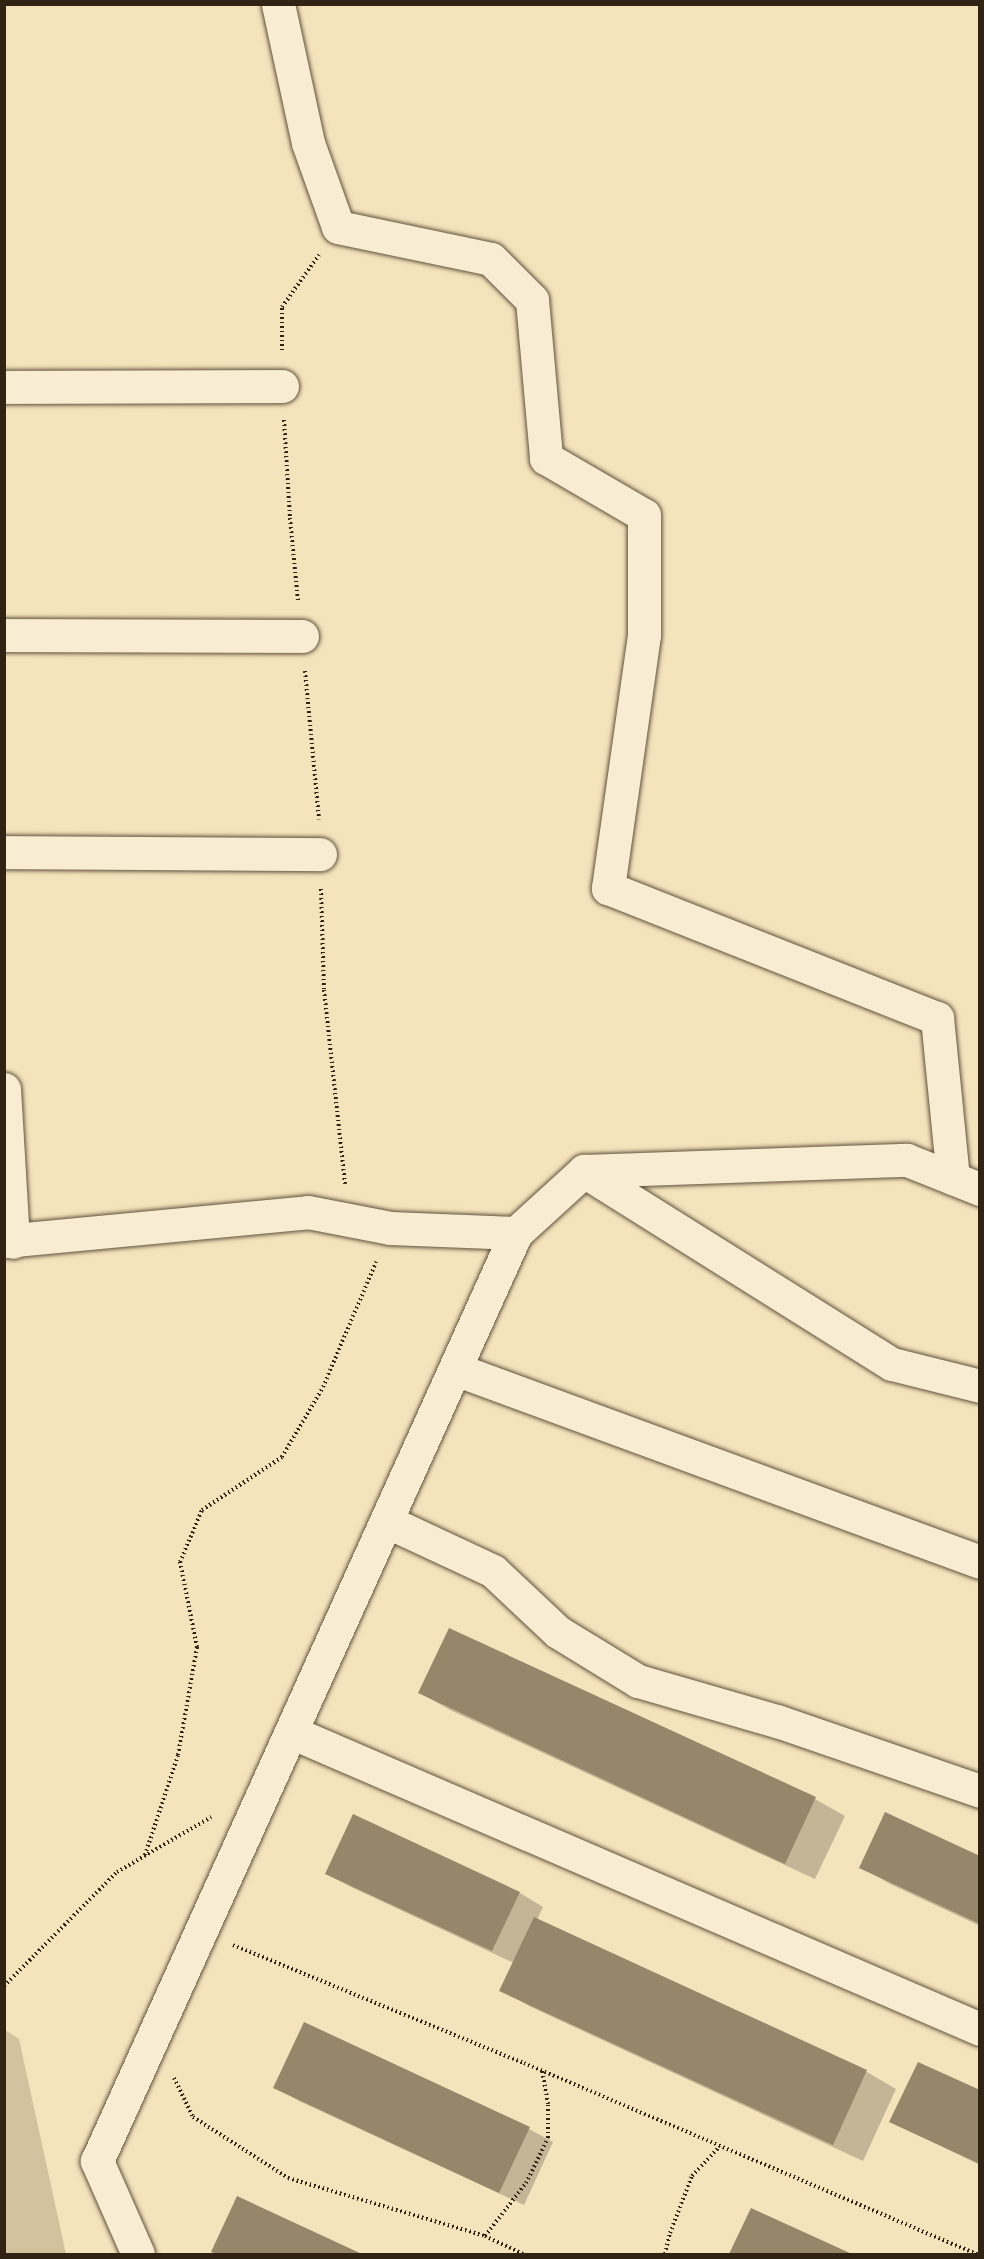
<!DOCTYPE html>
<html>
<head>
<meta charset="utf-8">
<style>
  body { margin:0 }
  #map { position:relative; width:984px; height:2259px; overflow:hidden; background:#f5e3bc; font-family:"IM FELL Great Primer",serif }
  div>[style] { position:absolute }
  .green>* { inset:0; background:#d4c29f }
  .shadow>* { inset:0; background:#0003 }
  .building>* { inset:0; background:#96876b }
  .path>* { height:4px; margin-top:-2px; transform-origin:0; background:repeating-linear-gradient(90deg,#302313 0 1.5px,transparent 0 4.5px) }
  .roads { filter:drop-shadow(0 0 2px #61533d) drop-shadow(0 0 2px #61533d) }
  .minor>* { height:33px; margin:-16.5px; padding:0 16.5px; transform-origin:16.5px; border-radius:16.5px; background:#f8edd3 }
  span { translate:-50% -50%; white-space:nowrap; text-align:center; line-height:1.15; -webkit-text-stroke:5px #f8edd3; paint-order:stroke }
  .frame { position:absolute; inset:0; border:6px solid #302313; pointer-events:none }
</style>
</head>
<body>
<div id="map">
  <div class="green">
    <div style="clip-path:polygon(5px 2030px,19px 2039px,66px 2254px,5px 2254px)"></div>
  </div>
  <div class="shadow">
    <div style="clip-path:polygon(420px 1693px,815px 1799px,845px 1816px,815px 1879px,450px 1710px)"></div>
    <div style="clip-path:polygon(354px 1816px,520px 1893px,543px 1907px,537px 1920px,867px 2072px,896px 2089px,863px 2161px,531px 2007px,501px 1990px,514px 1963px,351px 1887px,327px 1874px)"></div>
    <div style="clip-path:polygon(980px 1857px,980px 1926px,890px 1884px,861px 1867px)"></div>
    <div style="clip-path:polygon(305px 2024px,529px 2129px,553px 2142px,524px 2205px,299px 2101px,275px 2087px)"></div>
    <div style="clip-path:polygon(980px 2092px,980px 2165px,891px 2122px)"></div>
    <div style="clip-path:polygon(238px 2198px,359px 2254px,219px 2254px,213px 2251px)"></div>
    <div style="clip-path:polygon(751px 2210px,849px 2254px,730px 2254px)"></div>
  </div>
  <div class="building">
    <div style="clip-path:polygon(449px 1628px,816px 1797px,785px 1864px,418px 1693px)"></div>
    <div style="clip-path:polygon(885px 1812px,980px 1856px,980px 1924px,859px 1868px)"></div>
    <div style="clip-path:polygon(353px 1814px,520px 1892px,492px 1951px,325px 1874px)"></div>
    <div style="clip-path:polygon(534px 1917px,867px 2070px,833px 2145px,499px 1991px)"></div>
    <div style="clip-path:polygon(304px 2022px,530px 2127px,499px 2193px,273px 2088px)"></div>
    <div style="clip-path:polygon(918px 2062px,980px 2090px,980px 2164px,889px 2122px)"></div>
    <div style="clip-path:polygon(237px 2196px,362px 2254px,217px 2254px,211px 2252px)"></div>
    <div style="clip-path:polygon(751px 2208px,852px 2254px,729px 2254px)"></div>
  </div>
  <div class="path">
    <div style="left:282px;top:350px;width:43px;rotate:-90deg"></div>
    <div style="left:282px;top:307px;width:64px;rotate:-54.6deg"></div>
    <div style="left:284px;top:420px;width:98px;rotate:86.5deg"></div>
    <div style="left:290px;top:518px;width:83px;rotate:84.5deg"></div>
    <div style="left:305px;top:671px;width:149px;rotate:84.6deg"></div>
    <div style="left:321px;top:889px;width:101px;rotate:88.3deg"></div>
    <div style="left:324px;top:990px;width:195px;rotate:83.8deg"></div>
    <div style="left:145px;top:1855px;width:105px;rotate:-71.7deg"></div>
    <div style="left:178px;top:1755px;width:110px;rotate:-80deg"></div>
    <div style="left:197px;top:1647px;width:87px;rotate:-101.3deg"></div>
    <div style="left:180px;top:1562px;width:56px;rotate:-67.1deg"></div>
    <div style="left:202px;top:1510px;width:96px;rotate:-33.5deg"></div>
    <div style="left:282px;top:1457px;width:81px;rotate:-59.6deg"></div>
    <div style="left:323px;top:1387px;width:136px;rotate:-67deg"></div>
    <div style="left:233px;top:1945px;width:314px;rotate:22.1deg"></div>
    <div style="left:524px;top:2063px;width:492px;rotate:22.9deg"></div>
    <div style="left:4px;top:1986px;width:161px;rotate:-45.3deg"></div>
    <div style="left:117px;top:1872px;width:109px;rotate:-30.3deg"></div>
    <div style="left:174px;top:2078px;width:43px;rotate:64deg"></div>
    <div style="left:193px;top:2117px;width:113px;rotate:32.7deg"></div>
    <div style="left:288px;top:2178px;width:205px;rotate:16.4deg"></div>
    <div style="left:485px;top:2236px;width:42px;rotate:25.3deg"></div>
    <div style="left:485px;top:2236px;width:67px;rotate:-52.3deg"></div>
    <div style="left:526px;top:2183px;width:50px;rotate:-63.9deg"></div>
    <div style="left:548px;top:2138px;width:34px;rotate:-90deg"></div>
    <div style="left:548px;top:2104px;width:35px;rotate:-100deg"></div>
    <div style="left:665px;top:2254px;width:22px;rotate:-77deg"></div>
    <div style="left:670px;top:2233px;width:61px;rotate:-68.9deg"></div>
    <div style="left:692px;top:2176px;width:41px;rotate:-47deg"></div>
  </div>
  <div class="roads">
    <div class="minor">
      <div style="left:278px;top:4px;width:142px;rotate:77.8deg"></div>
      <div style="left:308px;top:143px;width:89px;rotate:70.3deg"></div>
      <div style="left:338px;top:227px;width:156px;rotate:11.8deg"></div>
      <div style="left:491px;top:259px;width:58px;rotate:45deg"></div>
      <div style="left:532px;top:300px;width:159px;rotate:84.9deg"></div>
      <div style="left:546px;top:458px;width:113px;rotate:30.2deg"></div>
      <div style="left:644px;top:515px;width:120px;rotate:90deg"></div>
      <div style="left:644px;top:635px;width:256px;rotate:98.1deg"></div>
      <div style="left:608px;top:888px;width:354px;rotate:21.6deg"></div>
      <div style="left:937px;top:1018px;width:161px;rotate:84.3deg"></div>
      <div style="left:4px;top:387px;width:278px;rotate:-0.2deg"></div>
      <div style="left:4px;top:635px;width:298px;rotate:0.2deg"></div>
      <div style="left:4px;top:852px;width:316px;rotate:0.4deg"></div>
      <div style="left:4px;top:1089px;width:153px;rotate:86.6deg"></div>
      <div style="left:584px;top:1171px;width:363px;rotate:32.1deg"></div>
      <div style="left:892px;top:1364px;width:91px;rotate:14deg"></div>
      <div style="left:4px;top:1241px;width:305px;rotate:-5.4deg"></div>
      <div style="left:308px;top:1212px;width:84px;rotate:11deg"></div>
      <div style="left:390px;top:1228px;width:126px;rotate:2.3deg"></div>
      <div style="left:455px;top:1369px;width:559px;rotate:20.18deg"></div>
      <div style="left:386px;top:1521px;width:118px;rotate:25deg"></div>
      <div style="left:493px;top:1571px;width:89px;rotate:43.2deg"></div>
      <div style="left:558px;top:1632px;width:94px;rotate:31.5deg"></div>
      <div style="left:638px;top:1681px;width:145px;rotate:16.1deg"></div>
      <div style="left:777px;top:1721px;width:215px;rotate:19deg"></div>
      <div style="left:291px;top:1732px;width:750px;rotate:23.32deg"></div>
      <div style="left:138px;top:2254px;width:102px;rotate:-113.8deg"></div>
      <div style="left:97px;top:2161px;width:1018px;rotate:-65.7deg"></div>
      <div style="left:516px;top:1233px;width:92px;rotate:-42.4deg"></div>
      <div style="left:584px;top:1171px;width:323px;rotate:-2deg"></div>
      <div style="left:907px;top:1160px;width:79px;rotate:21.7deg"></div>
    </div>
  </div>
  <div class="frame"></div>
</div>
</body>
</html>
